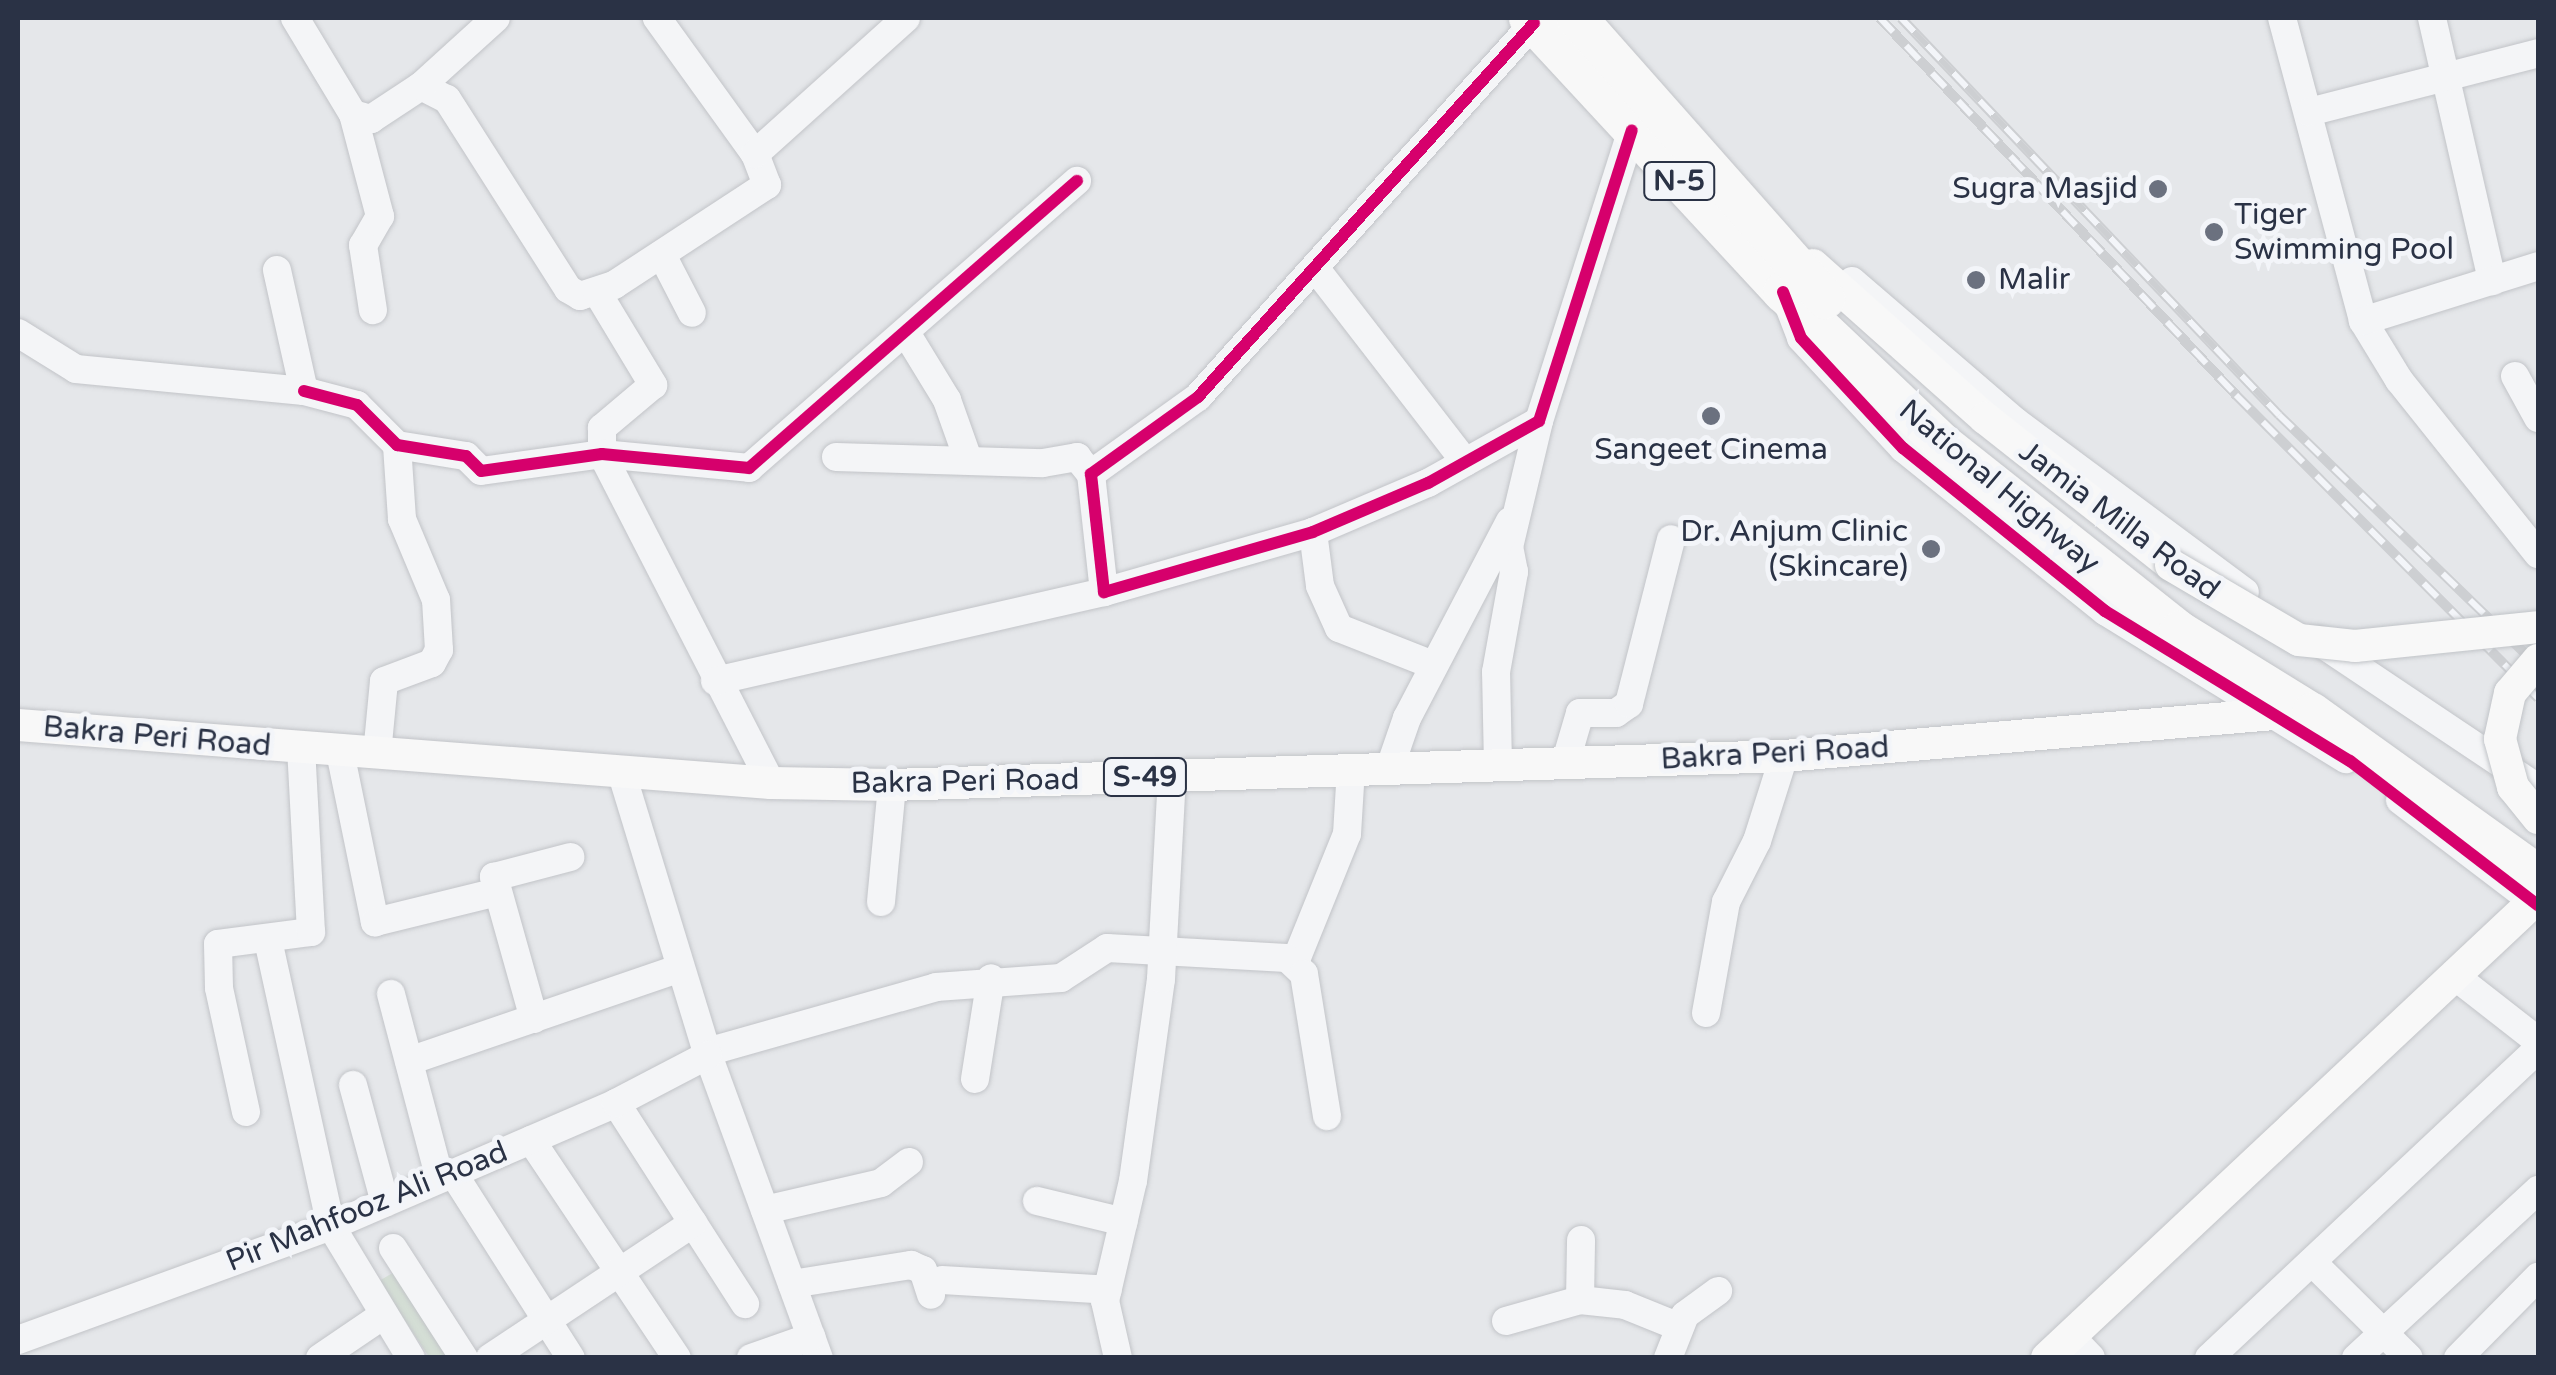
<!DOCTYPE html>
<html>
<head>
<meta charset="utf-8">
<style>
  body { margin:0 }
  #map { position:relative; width:2556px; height:1375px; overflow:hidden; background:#e5e7ea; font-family:"Varela Round",sans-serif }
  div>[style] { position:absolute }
  .green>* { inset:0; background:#d4ded5 }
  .roads { filter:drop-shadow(0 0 2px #c2c4c8) drop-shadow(0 0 2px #c2c4c8) }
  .minor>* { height:28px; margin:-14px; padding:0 14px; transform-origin:14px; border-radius:14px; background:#f4f5f7 }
  .major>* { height:32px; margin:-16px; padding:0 16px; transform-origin:16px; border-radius:16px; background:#f8f8f8 }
  .highway>* { height:40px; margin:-20px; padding:0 20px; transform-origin:20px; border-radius:20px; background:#f8f8f8 }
  .rail>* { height:10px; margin-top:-5px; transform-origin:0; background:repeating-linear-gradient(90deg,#f3f5f9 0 19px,#cdcfd2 0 38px); box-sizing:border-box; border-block:2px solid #cdcfd2 }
  .bridges { filter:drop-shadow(0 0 2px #c1c4c8) drop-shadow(0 0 2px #c1c4c8) }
  .major-bridge>* { height:32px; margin:-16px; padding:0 16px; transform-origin:16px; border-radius:16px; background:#f8f8f8 }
  .cycleway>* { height:12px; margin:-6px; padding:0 6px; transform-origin:6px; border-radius:6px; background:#d6006c }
  .dots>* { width:28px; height:28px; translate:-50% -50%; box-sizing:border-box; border:5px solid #f3f5f9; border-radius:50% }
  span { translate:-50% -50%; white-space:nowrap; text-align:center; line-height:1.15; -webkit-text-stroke:10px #f3f5f9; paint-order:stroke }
  .shield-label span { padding:2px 8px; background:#f3f5f9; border:2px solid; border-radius:8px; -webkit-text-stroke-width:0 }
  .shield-label { font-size:28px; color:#2a3245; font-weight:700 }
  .poi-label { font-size:30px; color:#2a3245 }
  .right { translate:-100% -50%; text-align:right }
  .left { translate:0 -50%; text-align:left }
  .street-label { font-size:30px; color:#2a3245 }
  .frame { position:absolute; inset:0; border:20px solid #2a3245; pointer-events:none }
</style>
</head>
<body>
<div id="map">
  <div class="green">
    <div style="clip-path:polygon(396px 1271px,452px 1357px,429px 1357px,379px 1281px)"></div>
  </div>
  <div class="roads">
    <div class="minor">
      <div style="left:295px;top:18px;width:112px;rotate:58.9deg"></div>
      <div style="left:353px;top:114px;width:19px;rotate:16deg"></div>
      <div style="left:371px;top:119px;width:60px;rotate:-33.4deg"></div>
      <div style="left:421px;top:86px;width:29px;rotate:27deg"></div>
      <div style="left:447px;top:99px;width:225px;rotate:57.5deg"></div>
      <div style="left:568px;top:289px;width:14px;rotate:30deg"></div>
      <div style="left:580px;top:296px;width:36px;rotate:-18deg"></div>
      <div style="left:614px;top:285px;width:183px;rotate:-33.2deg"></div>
      <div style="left:767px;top:185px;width:33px;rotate:-111deg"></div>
      <div style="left:755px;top:154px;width:168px;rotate:-125.8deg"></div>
      <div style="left:2282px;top:18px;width:314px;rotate:75deg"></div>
      <div style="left:2363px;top:321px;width:69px;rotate:58.6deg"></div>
      <div style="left:2399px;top:380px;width:223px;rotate:51.4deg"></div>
      <div style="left:2432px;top:18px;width:270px;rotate:77.1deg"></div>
      <div style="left:1534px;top:23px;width:503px;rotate:131.94deg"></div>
      <div style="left:1198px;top:397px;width:132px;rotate:144.3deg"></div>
      <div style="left:1091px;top:474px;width:119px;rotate:83.7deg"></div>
      <div style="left:1104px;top:592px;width:217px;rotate:-16deg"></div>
      <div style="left:1313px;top:532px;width:125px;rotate:-23.1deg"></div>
      <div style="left:1428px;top:483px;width:127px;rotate:-29.2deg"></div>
      <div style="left:1539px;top:421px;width:305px;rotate:-72.3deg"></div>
      <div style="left:421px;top:86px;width:101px;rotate:-42.2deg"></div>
      <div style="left:2309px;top:112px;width:236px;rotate:-14.4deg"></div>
      <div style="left:353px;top:114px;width:106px;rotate:75.2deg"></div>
      <div style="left:380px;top:216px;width:34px;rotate:120deg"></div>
      <div style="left:363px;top:245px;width:66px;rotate:81.3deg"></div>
      <div style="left:755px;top:154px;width:203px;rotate:-42deg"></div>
      <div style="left:662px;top:255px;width:65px;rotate:62.7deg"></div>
      <div style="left:1316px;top:269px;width:244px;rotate:52.3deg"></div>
      <div style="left:1852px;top:281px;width:216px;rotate:40.7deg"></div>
      <div style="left:2016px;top:422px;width:285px;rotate:36.6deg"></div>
      <div style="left:597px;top:292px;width:109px;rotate:58.9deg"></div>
      <div style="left:653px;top:385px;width:67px;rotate:139.9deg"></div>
      <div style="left:602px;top:428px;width:26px;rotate:90deg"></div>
      <div style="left:602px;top:454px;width:370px;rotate:62.8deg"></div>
      <div style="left:1787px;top:301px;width:40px;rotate:69deg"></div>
      <div style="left:1801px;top:338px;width:150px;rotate:47.2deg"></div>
      <div style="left:1903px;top:448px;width:260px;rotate:38.9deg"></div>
      <div style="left:2105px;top:611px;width:283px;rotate:31.6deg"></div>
      <div style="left:2363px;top:321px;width:183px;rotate:-17.4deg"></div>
      <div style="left:18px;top:333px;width:68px;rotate:31.8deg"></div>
      <div style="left:76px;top:369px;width:229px;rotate:5.5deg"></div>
      <div style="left:304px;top:391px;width:124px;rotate:-102.6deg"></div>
      <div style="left:908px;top:336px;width:75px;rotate:58.6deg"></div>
      <div style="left:947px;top:400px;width:63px;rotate:70.4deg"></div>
      <div style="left:2515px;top:376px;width:48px;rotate:61.3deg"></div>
      <div style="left:304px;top:391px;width:55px;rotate:14.8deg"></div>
      <div style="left:357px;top:405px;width:57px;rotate:45deg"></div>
      <div style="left:397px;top:445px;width:70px;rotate:9.1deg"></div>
      <div style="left:466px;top:456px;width:21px;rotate:45deg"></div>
      <div style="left:481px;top:471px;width:122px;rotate:-8deg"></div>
      <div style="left:602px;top:454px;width:148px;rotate:5.4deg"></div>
      <div style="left:749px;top:468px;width:436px;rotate:-41.2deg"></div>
      <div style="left:836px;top:457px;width:207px;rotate:1.7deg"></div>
      <div style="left:1043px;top:463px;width:35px;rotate:-10deg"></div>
      <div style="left:1077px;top:457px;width:22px;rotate:51deg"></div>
      <div style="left:1313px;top:532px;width:54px;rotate:82.6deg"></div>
      <div style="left:1320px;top:586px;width:46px;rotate:65.7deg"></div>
      <div style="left:1339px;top:628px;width:101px;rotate:21.5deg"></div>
      <div style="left:2318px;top:641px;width:265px;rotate:33.8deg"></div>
      <div style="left:715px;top:681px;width:399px;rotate:-12.9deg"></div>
      <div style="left:340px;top:752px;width:174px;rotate:78.4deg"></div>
      <div style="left:375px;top:922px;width:126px;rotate:-13.8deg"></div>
      <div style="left:377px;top:754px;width:73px;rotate:-84.5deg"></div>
      <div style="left:384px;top:681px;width:51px;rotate:-20.6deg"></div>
      <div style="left:432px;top:663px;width:15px;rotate:-62deg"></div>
      <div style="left:439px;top:650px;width:50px;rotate:-93.4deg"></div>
      <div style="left:436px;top:600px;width:88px;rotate:-112.8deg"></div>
      <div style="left:402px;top:519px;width:74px;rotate:-93.9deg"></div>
      <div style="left:1565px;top:764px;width:53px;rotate:-73.6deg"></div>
      <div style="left:1580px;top:713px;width:36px"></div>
      <div style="left:1616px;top:713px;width:16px;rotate:-35deg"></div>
      <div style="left:1629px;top:704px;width:170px;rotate:-75.7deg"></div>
      <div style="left:1498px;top:765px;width:93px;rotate:-91.2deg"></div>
      <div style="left:1496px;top:672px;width:102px;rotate:-79.8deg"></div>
      <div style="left:1514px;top:572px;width:25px;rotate:-101deg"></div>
      <div style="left:1509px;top:547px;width:130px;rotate:-76.6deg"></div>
      <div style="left:1390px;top:767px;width:52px;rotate:-70.9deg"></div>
      <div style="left:1407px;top:718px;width:222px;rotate:-62.4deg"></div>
      <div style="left:621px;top:771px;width:297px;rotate:73deg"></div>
      <div style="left:708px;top:1055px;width:323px;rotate:69.9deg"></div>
      <div style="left:2400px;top:800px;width:173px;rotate:37.3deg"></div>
      <div style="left:881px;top:902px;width:118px;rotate:-84.6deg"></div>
      <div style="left:268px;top:940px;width:293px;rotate:77.6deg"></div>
      <div style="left:331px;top:1226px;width:154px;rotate:58.8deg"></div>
      <div style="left:1296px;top:960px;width:136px;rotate:-68deg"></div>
      <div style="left:1347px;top:834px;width:66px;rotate:-86.5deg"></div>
      <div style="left:2456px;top:977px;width:104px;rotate:38deg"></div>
      <div style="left:391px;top:994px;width:191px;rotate:75.2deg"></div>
      <div style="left:1706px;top:1013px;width:113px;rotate:-79.8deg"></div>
      <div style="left:1726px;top:902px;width:68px;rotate:-63.1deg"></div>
      <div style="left:1757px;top:841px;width:89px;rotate:-72.4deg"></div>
      <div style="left:534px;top:1019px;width:148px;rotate:-105.7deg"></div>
      <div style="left:494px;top:877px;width:79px;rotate:-14.7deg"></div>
      <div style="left:707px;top:1052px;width:238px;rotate:-15.8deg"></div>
      <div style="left:936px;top:987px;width:125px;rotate:-4.1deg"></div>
      <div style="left:1061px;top:978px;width:55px;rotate:-33.1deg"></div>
      <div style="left:1107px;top:948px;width:180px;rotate:3.2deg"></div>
      <div style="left:1287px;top:958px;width:23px;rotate:43deg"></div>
      <div style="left:1304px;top:974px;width:144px;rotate:80.8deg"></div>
      <div style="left:409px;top:1061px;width:287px;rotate:-18.9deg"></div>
      <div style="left:975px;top:1079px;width:102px;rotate:-81deg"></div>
      <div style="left:353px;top:1085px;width:122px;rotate:74.8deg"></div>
      <div style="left:616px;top:1103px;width:239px;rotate:57.3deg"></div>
      <div style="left:246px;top:1112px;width:127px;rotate:-102.3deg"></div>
      <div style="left:219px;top:988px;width:44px;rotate:-91.3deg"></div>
      <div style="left:218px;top:944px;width:94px;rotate:-7.4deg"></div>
      <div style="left:311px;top:932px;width:183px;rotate:-93.1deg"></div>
      <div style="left:531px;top:1140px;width:262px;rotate:56.2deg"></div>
      <div style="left:453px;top:1173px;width:219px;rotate:57.5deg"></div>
      <div style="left:1037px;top:1201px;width:89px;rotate:13.6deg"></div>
      <div style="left:765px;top:1210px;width:119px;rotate:-13.1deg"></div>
      <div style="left:881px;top:1183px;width:35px;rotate:-37deg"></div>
      <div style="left:393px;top:1248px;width:131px;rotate:57.2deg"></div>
      <div style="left:2312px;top:1262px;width:136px;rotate:44.7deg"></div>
      <div style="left:942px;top:1280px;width:166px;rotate:3.4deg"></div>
      <div style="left:792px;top:1284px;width:121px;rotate:-9.1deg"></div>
      <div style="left:911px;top:1265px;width:13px;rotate:23deg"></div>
      <div style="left:923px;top:1270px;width:26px;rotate:72deg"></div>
      <div style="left:1580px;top:1300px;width:60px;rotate:-89deg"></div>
      <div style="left:1506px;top:1321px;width:77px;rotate:-15.8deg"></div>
      <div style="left:1580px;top:1300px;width:45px;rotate:6.3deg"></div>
      <div style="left:1625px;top:1305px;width:56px;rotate:22deg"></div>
      <div style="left:2070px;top:1336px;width:30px;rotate:46deg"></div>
      <div style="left:18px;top:1340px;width:333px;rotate:-20deg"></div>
      <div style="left:331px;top:1226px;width:310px;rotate:-23.3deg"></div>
      <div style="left:616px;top:1103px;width:104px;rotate:-27.6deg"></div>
      <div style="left:320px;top:1358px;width:75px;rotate:-34.1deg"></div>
      <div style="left:490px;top:1358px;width:244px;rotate:-33.6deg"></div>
      <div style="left:751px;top:1358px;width:64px;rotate:-19.3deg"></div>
      <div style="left:1118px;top:1358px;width:58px;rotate:-102.8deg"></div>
      <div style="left:1105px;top:1301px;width:123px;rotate:-76.9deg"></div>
      <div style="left:1133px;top:1181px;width:204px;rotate:-82.1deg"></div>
      <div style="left:1161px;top:979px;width:203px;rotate:-86.9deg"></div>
      <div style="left:1668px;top:1358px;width:46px;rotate:-68.4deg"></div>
      <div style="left:1685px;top:1315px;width:41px;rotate:-36deg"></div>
      <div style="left:2209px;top:1358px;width:451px;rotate:-43.2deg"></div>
      <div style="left:2356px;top:1358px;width:248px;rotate:-42.7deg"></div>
      <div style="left:2458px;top:1358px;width:114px;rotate:-45.4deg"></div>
    </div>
    <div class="major">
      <div style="left:1813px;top:265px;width:230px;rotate:41.7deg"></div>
      <div style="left:1985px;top:418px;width:237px;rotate:38.3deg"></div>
      <div style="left:18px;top:725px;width:755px;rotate:4.4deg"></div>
      <div style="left:771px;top:783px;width:121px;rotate:0.9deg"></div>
      <div style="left:892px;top:785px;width:892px;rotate:-1.86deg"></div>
      <div style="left:1784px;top:756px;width:491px;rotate:-4.9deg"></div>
      <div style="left:2047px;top:1358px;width:668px;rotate:-43.18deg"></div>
    </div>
    <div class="highway">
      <div style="left:1529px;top:18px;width:374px;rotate:47.2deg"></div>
      <div style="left:1783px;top:292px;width:219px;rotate:43.5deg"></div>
      <div style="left:1942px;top:443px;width:303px;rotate:38.4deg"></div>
      <div style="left:2179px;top:631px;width:156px;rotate:31.7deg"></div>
      <div style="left:2312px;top:713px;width:278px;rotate:35.6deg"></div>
      <div style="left:1577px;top:18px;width:375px;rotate:48.5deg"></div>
    </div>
  </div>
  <div class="rail">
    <div style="left:1880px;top:18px;width:519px;rotate:46.64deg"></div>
    <div style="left:2236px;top:395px;width:428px;rotate:45.1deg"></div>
    <div style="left:1901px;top:18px;width:548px;rotate:46.4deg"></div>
    <div style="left:2279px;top:415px;width:361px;rotate:44.1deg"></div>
  </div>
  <div class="bridges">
    <div class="major-bridge">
      <div style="left:2171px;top:565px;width:148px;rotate:30.4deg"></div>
      <div style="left:2299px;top:640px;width:56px;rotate:6.1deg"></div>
      <div style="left:2355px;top:646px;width:184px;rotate:-5.9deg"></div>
      <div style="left:2538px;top:660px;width:43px;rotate:130.3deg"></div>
      <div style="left:2510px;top:693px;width:47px;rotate:102.3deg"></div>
      <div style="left:2500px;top:739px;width:50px;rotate:74.8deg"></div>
      <div style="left:2513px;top:787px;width:40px;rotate:51deg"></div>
    </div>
  </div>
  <div class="cycleway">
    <div style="left:1534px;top:23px;width:503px;rotate:131.94deg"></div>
    <div style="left:1198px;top:397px;width:132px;rotate:144.3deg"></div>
    <div style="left:1091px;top:474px;width:119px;rotate:83.7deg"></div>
    <div style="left:1104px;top:592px;width:217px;rotate:-16deg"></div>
    <div style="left:1313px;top:532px;width:125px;rotate:-23.1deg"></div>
    <div style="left:1428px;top:483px;width:127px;rotate:-29.2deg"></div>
    <div style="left:1539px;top:421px;width:305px;rotate:-72.3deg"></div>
    <div style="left:1783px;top:292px;width:49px;rotate:68.6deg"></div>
    <div style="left:1801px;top:338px;width:150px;rotate:47.2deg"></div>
    <div style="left:1903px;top:448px;width:260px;rotate:38.9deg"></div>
    <div style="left:2105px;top:611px;width:287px;rotate:31.5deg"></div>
    <div style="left:2350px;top:761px;width:237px;rotate:37.5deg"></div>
    <div style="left:304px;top:391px;width:55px;rotate:14.8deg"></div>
    <div style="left:357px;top:405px;width:57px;rotate:45deg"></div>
    <div style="left:397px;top:445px;width:70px;rotate:9.1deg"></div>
    <div style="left:466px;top:456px;width:21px;rotate:45deg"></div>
    <div style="left:481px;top:471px;width:122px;rotate:-8deg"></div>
    <div style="left:602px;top:454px;width:148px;rotate:5.4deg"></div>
    <div style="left:749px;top:468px;width:436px;rotate:-41.2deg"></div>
  </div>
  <div class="dots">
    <div style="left:2158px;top:189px;background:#6b717f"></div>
    <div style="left:2214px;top:232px;background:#6b717f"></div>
    <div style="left:1976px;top:280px;background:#6b717f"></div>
    <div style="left:1711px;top:416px;background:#6b717f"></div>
    <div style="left:1931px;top:549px;background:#6b717f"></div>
  </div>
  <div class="shield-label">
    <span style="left:1679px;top:181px">N-5</span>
    <span style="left:1145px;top:777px">S-49</span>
  </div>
  <div class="poi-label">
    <span class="right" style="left:2138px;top:189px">Sugra Masjid</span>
    <span class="left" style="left:2234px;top:232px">Tiger<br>Swimming Pool</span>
    <span class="left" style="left:1998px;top:280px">Malir</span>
    <span style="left:1711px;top:450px">Sangeet Cinema</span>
    <span class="right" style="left:1908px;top:549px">Dr. Anjum Clinic<br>(Skincare)</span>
  </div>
  <div class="street-label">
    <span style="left:1999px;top:487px;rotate:40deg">National Highway</span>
    <span style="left:2119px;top:521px;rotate:37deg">Jamia Milla Road</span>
    <span style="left:157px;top:737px;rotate:5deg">Bakra Peri Road</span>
    <span style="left:1775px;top:754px;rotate:-3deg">Bakra Peri Road</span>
    <span style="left:965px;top:782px;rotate:-1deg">Bakra Peri Road</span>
    <span style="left:367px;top:1207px;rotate:-22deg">Pir Mahfooz Ali Road</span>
  </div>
  <div class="frame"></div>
</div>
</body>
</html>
